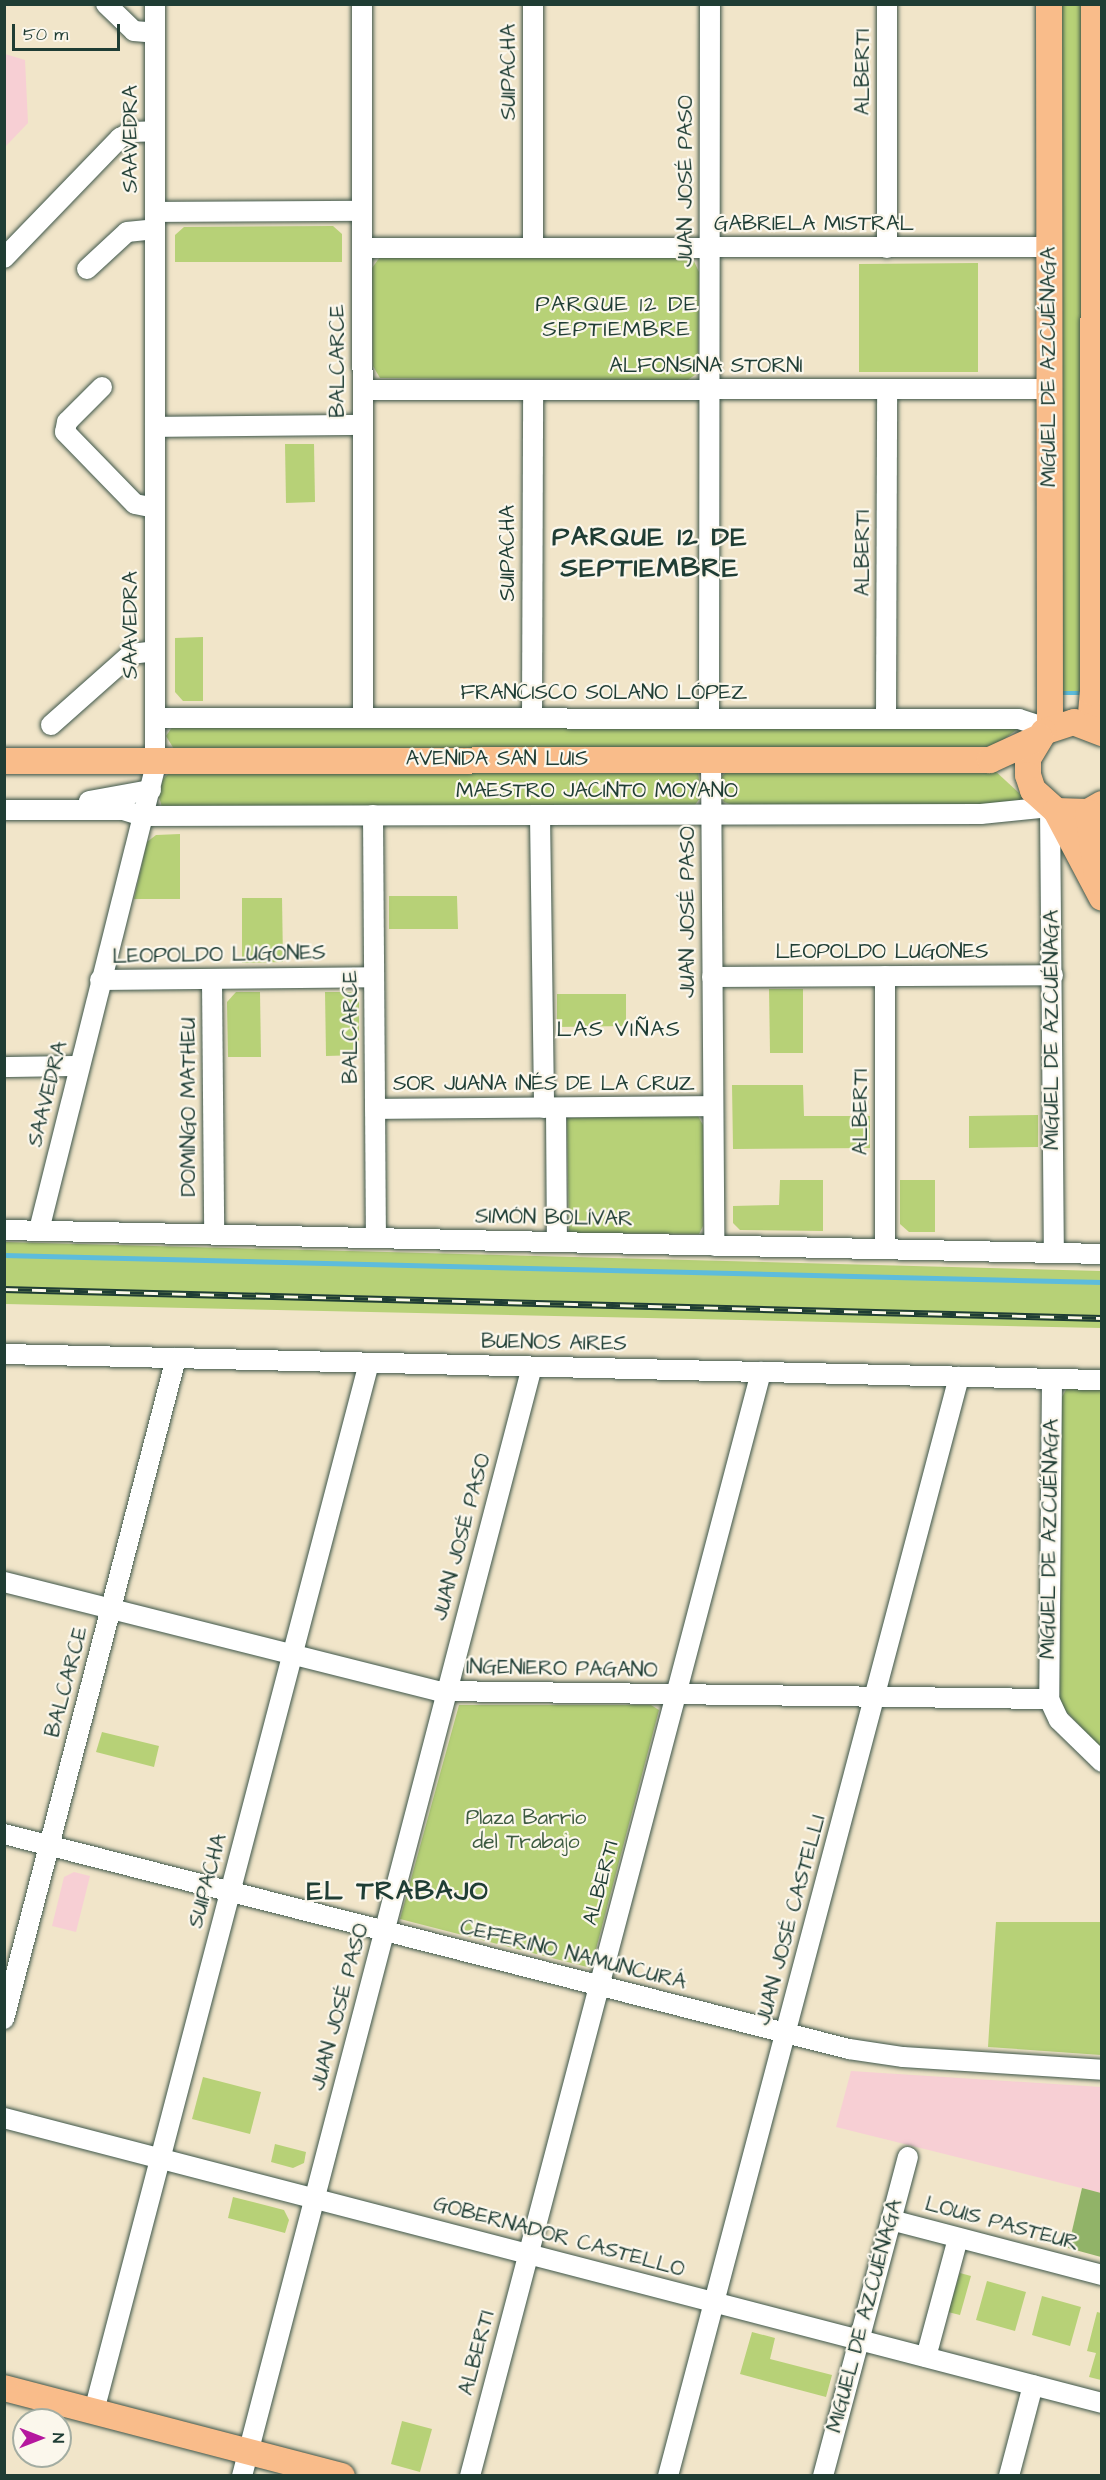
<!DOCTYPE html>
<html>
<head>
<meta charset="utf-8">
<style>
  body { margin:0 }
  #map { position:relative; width:1106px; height:2480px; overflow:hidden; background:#f1e5c9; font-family:"Architects Daughter",sans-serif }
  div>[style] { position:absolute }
  .built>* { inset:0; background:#f7cfd4 }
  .green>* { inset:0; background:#b7d177 }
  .forest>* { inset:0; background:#91b368 }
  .stream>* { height:4.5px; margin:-2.25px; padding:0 2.25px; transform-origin:2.25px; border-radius:2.25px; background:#5dbcdc }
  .roads { filter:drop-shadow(0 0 2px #3e564a) drop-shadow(0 0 2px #3e564a) }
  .minor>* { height:20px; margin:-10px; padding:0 10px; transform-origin:10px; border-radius:10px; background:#fff }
  .major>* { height:26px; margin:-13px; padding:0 13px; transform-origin:13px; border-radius:13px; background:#f9bc8a }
  .rail>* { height:7px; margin-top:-3.5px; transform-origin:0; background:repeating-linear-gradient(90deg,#fbf7ec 0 14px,#1f3d34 0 28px); box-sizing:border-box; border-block:2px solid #1f3d34 }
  span { translate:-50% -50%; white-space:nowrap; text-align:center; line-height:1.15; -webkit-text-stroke:4.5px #fbf7ec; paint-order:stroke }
  .street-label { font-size:21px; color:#1f3d34 }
  .park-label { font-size:21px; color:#3d5b41 }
  .neighbourhood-label { font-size:22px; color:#1f3d34; letter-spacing:1.5px }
  .district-label { font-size:27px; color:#1f3d34; font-weight:700; letter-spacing:1.5px }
  .frame { position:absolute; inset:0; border:6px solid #1f3d34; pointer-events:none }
  .north { position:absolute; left:12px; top:2408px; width:60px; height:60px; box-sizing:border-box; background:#fbf7ec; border:2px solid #a3ada2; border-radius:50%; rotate:90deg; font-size:16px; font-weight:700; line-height:24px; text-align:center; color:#1f3d34 }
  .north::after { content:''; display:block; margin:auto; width:21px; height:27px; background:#b5179e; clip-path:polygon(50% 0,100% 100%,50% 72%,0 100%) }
  .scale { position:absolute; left:12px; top:24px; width:108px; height:27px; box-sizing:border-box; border:3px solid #1f3d34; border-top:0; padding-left:8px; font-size:18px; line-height:21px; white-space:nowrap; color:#1f3d34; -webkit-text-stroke:4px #fbf7ec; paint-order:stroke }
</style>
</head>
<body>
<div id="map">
  <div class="built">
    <div style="clip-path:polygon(5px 54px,25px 60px,28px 123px,5px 147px)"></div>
    <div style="clip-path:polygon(74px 1872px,90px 1876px,76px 1932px,52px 1926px,64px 1877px)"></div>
    <div style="clip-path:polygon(851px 2071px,1101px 2087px,1101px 2193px,836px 2127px)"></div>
  </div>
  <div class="green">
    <div style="clip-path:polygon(1057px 5px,1085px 5px,1085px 693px,1059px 693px)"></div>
    <div style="clip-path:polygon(333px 226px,342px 234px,342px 262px,175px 262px,175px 235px,184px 227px)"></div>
    <div style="clip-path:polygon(380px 257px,692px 257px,699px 272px,698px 373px,686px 381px,380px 378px,373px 366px,372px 268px)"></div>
    <div style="clip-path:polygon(978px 263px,978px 372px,859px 372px,859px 264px)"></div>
    <div style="clip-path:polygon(285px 444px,314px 444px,315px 502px,286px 503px)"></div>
    <div style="clip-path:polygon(203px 637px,203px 701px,183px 701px,175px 692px,175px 638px)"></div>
    <div style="clip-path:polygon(1024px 724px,991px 749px,174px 749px,166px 736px,173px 726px)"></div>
    <div style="clip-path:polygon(993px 769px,1032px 805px,733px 805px,724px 802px,721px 796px,721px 778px,726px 772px)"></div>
    <div style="clip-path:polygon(698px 772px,701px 797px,694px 806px,162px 807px,159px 797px,163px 779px,169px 773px)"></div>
    <div style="clip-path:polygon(180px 834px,180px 899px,134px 899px,147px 842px,156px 835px)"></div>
    <div style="clip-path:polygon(389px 896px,457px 896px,458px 929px,389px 929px)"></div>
    <div style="clip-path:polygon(242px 898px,282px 898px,283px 962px,242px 963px)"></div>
    <div style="clip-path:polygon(769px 989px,803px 989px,803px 1053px,770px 1053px)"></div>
    <div style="clip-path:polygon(236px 992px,260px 992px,261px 1057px,228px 1057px,227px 1002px)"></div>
    <div style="clip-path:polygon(325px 992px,351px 992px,359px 1000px,359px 1055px,326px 1056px)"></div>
    <div style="clip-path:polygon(557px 994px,626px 994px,626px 1026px,557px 1027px)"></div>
    <div style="clip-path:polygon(732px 1085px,803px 1085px,804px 1116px,870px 1116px,870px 1148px,733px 1149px)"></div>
    <div style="clip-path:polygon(1038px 1115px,1038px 1147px,969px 1148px,969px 1116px)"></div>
    <div style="clip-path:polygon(698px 1116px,703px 1125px,703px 1226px,699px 1234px,569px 1233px,567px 1118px)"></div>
    <div style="clip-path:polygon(780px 1180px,823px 1180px,823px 1231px,740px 1230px,733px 1223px,733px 1206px,779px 1205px)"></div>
    <div style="clip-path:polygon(900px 1180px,935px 1180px,935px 1232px,909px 1232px,900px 1224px)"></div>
    <div style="clip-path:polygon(5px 1242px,1101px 1271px,1101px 1328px,5px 1304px)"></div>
    <div style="clip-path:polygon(1067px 1388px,1101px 1388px,1101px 1748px,1065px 1710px,1060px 1699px,1062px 1397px)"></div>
    <div style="clip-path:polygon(459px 1705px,651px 1705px,659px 1710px,591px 1968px,400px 1919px)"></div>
    <div style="clip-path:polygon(102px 1732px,159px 1746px,154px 1767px,96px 1752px)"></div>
    <div style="clip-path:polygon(996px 1922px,1101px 1922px,1101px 2055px,988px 2047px)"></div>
    <div style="clip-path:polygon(203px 2077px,261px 2092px,250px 2134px,192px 2119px)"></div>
    <div style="clip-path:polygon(275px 2144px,306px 2152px,304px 2163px,293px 2168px,271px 2162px)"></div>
    <div style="clip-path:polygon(233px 2197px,284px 2210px,289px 2220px,285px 2233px,228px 2218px)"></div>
    <div style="clip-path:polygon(960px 2273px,971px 2276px,960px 2315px,948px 2312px)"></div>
    <div style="clip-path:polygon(987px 2281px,1026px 2292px,1015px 2331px,976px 2320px)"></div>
    <div style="clip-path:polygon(1042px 2296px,1081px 2307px,1070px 2346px,1032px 2335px)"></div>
    <div style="clip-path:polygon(1097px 2312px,1101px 2313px,1101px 2380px,1089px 2377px,1096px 2353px,1087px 2351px)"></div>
    <div style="clip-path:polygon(752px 2332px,775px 2338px,770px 2359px,832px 2375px,826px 2397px,740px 2374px)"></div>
    <div style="clip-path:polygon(402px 2421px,432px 2429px,420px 2472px,391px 2464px)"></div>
  </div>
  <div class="forest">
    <div style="clip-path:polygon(1082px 2188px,1101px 2193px,1101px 2257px,1068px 2248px)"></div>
  </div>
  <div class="stream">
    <div style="left:1058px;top:693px;width:28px"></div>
    <div style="left:4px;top:1255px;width:1098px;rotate:1.41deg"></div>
  </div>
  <div class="roads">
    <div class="minor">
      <div style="left:106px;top:4px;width:39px;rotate:44deg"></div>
      <div style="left:134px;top:31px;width:21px;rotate:5deg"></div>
      <div style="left:362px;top:4px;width:713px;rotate:89.92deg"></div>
      <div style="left:533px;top:4px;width:244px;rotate:90deg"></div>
      <div style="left:887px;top:4px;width:244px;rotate:90deg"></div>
      <div style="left:155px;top:212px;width:207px;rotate:-0.3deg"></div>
      <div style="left:362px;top:248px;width:687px;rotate:-0.08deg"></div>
      <div style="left:4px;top:258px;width:167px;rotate:-46deg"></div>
      <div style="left:120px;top:138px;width:13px;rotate:-29deg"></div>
      <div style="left:131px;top:132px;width:24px;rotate:-2deg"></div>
      <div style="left:87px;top:269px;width:54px;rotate:-42.8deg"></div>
      <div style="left:127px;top:232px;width:28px;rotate:-6deg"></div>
      <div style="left:102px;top:387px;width:49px;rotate:135deg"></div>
      <div style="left:67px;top:422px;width:10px;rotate:101deg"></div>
      <div style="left:65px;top:432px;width:100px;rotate:45.8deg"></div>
      <div style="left:135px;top:504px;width:20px;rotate:11deg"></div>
      <div style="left:363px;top:390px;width:686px;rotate:-0.08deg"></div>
      <div style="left:155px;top:427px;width:208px;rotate:-0.6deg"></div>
      <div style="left:532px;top:717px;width:327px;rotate:-89.8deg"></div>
      <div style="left:709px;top:717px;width:713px;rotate:-89.92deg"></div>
      <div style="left:886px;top:717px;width:328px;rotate:-89.8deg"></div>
      <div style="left:155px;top:718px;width:864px;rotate:0.07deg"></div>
      <div style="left:1019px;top:719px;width:33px;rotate:18deg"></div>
      <div style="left:51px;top:725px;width:107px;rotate:-41.6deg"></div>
      <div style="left:131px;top:654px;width:24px;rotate:-7deg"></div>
      <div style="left:711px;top:759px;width:487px;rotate:89.6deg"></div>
      <div style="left:89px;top:801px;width:63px;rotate:-10.1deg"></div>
      <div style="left:4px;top:810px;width:119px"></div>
      <div style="left:123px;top:810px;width:21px;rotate:17deg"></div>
      <div style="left:143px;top:816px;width:838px;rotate:-0.14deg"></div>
      <div style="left:981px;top:814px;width:69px;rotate:-5.8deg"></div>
      <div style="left:1050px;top:807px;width:446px;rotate:89.5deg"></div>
      <div style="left:373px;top:815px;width:423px;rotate:89.6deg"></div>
      <div style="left:540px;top:815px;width:293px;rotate:89.2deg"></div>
      <div style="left:712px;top:977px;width:341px;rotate:-0.3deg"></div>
      <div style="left:100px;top:980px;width:274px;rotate:-0.6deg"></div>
      <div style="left:212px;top:980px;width:254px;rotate:89.5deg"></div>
      <div style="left:4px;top:1067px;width:75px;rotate:-0.8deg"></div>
      <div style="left:556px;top:1108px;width:134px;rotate:89.6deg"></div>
      <div style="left:375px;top:1109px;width:338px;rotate:-0.5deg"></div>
      <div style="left:4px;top:1230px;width:1098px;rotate:1.25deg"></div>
      <div style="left:39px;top:1230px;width:475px;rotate:-75.9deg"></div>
      <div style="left:155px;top:769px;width:765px;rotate:-90deg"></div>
      <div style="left:885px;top:1249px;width:273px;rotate:-90deg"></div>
      <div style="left:4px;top:1354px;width:1098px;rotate:1.36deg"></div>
      <div style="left:1052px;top:1379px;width:320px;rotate:90.5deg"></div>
      <div style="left:1049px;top:1699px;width:23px;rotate:65deg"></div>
      <div style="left:1059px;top:1720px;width:60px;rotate:44.3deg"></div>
      <div style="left:4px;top:1582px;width:447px;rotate:14.1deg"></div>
      <div style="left:438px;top:1691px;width:611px;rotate:0.75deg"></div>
      <div style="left:4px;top:1834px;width:872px;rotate:14.28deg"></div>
      <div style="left:849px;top:2049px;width:55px;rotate:8.4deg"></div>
      <div style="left:903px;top:2057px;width:199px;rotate:3.7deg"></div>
      <div style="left:4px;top:2019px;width:683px;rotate:-75.41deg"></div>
      <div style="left:4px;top:2118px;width:1134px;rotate:14.55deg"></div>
      <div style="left:891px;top:2220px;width:218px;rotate:14.6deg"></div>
      <div style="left:926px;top:2357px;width:123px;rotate:-74.9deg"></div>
      <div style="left:94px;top:2411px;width:1083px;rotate:-75.3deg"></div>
      <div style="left:242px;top:2476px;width:1146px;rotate:-75.35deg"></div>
      <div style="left:470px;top:2476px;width:1142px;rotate:-75.23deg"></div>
      <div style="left:668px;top:2476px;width:1137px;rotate:-75.17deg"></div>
      <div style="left:823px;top:2476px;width:330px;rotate:-75.1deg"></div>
      <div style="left:1009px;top:2476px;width:94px;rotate:-75.2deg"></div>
    </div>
    <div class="major">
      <div style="left:1049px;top:4px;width:725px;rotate:89.92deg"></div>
      <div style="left:1090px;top:725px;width:32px;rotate:-85deg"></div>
      <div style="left:1093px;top:693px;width:689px;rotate:-89.92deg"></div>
      <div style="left:1102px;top:733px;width:30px;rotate:-159deg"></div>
      <div style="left:1074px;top:722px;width:32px;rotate:162deg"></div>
      <div style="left:1044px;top:732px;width:31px;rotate:121deg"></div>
      <div style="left:1028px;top:759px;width:16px;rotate:90deg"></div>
      <div style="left:1028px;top:775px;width:16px;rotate:72deg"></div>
      <div style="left:1033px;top:790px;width:31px;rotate:42deg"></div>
      <div style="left:1056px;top:811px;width:32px;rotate:2deg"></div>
      <div style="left:1088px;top:812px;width:16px;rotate:-30deg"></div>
      <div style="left:4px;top:761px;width:986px;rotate:-0.06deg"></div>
      <div style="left:990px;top:760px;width:55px;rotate:-24.7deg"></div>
      <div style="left:1056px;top:811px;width:98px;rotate:62.1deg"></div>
      <div style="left:1088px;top:812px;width:70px;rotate:81.8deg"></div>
      <div style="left:4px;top:2388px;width:349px;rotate:14.6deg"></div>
    </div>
  </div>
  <div class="rail">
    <div style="left:4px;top:1289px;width:1098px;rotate:1.51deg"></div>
  </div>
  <div class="street-label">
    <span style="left:509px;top:72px;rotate:-90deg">SUIPACHA</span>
    <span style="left:863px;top:72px;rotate:-90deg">ALBERTI</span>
    <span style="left:131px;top:139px;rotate:-90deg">SAAVEDRA</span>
    <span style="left:686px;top:181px;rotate:-90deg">JUAN JOSÉ PASO</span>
    <span style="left:814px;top:224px">GABRIELA MISTRAL</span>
    <span style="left:338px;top:361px;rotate:-90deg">BALCARCE</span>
    <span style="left:706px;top:366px">ALFONSINA STORNI</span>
    <span style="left:1049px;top:367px;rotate:-90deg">MIGUEL DE AZCUÉNAGA</span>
    <span style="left:508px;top:553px;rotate:-90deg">SUIPACHA</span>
    <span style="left:863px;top:553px;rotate:-90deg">ALBERTI</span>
    <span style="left:131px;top:625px;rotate:-90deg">SAAVEDRA</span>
    <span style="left:604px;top:693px">FRANCISCO SOLANO LÓPEZ</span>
    <span style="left:497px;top:759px">AVENIDA SAN LUIS</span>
    <span style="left:597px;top:791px">MAESTRO JACINTO MOYANO</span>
    <span style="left:688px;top:912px;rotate:-90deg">JUAN JOSÉ PASO</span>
    <span style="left:882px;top:952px">LEOPOLDO LUGONES</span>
    <span style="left:219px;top:955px;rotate:-1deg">LEOPOLDO LUGONES</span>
    <span style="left:351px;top:1027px;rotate:-90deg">BALCARCE</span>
    <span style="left:1052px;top:1030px;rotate:-90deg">MIGUEL DE AZCUÉNAGA</span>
    <span style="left:544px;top:1084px">SOR JUANA INÉS DE LA CRUZ</span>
    <span style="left:48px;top:1094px;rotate:-76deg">SAAVEDRA</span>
    <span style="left:189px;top:1107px;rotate:-90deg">DOMINGO MATHEU</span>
    <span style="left:861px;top:1112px;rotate:-90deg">ALBERTI</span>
    <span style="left:554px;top:1218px;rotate:1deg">SIMÓN BOLÍVAR</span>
    <span style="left:554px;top:1343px;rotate:1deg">BUENOS AIRES</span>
    <span style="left:462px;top:1537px;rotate:-75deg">JUAN JOSÉ PASO</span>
    <span style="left:1050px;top:1539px;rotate:-89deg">MIGUEL DE AZCUÉNAGA</span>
    <span style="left:562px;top:1669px;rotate:1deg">INGENIERO PAGANO</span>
    <span style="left:67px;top:1682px;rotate:-75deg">BALCARCE</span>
    <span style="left:208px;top:1881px;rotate:-75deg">SUIPACHA</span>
    <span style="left:601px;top:1883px;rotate:-75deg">ALBERTI</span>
    <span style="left:791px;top:1920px;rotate:-75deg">JUAN JOSÉ CASTELLI</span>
    <span style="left:573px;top:1955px;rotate:14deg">CEFERINO NAMUNCURÁ</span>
    <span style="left:340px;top:2007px;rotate:-75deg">JUAN JOSÉ PASO</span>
    <span style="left:1002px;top:2224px;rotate:15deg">LOUIS PASTEUR</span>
    <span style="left:559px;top:2237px;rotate:15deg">GOBERNADOR CASTELLO</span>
    <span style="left:865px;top:2316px;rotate:-75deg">MIGUEL DE AZCUÉNAGA</span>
    <span style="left:477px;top:2353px;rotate:-75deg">ALBERTI</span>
  </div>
  <div class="park-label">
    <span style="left:526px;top:1830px">Plaza Barrio<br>del Trabajo</span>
  </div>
  <div class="neighbourhood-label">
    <span style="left:617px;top:317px">PARQUE 12 DE<br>SEPTIEMBRE</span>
    <span style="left:619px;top:1030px">LAS VIÑAS</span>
  </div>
  <div class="district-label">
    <span style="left:650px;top:553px">PARQUE 12 DE<br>SEPTIEMBRE</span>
    <span style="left:398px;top:1892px">EL TRABAJO</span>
  </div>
  <div class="frame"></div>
  <div class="north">N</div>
  <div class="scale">50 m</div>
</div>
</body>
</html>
